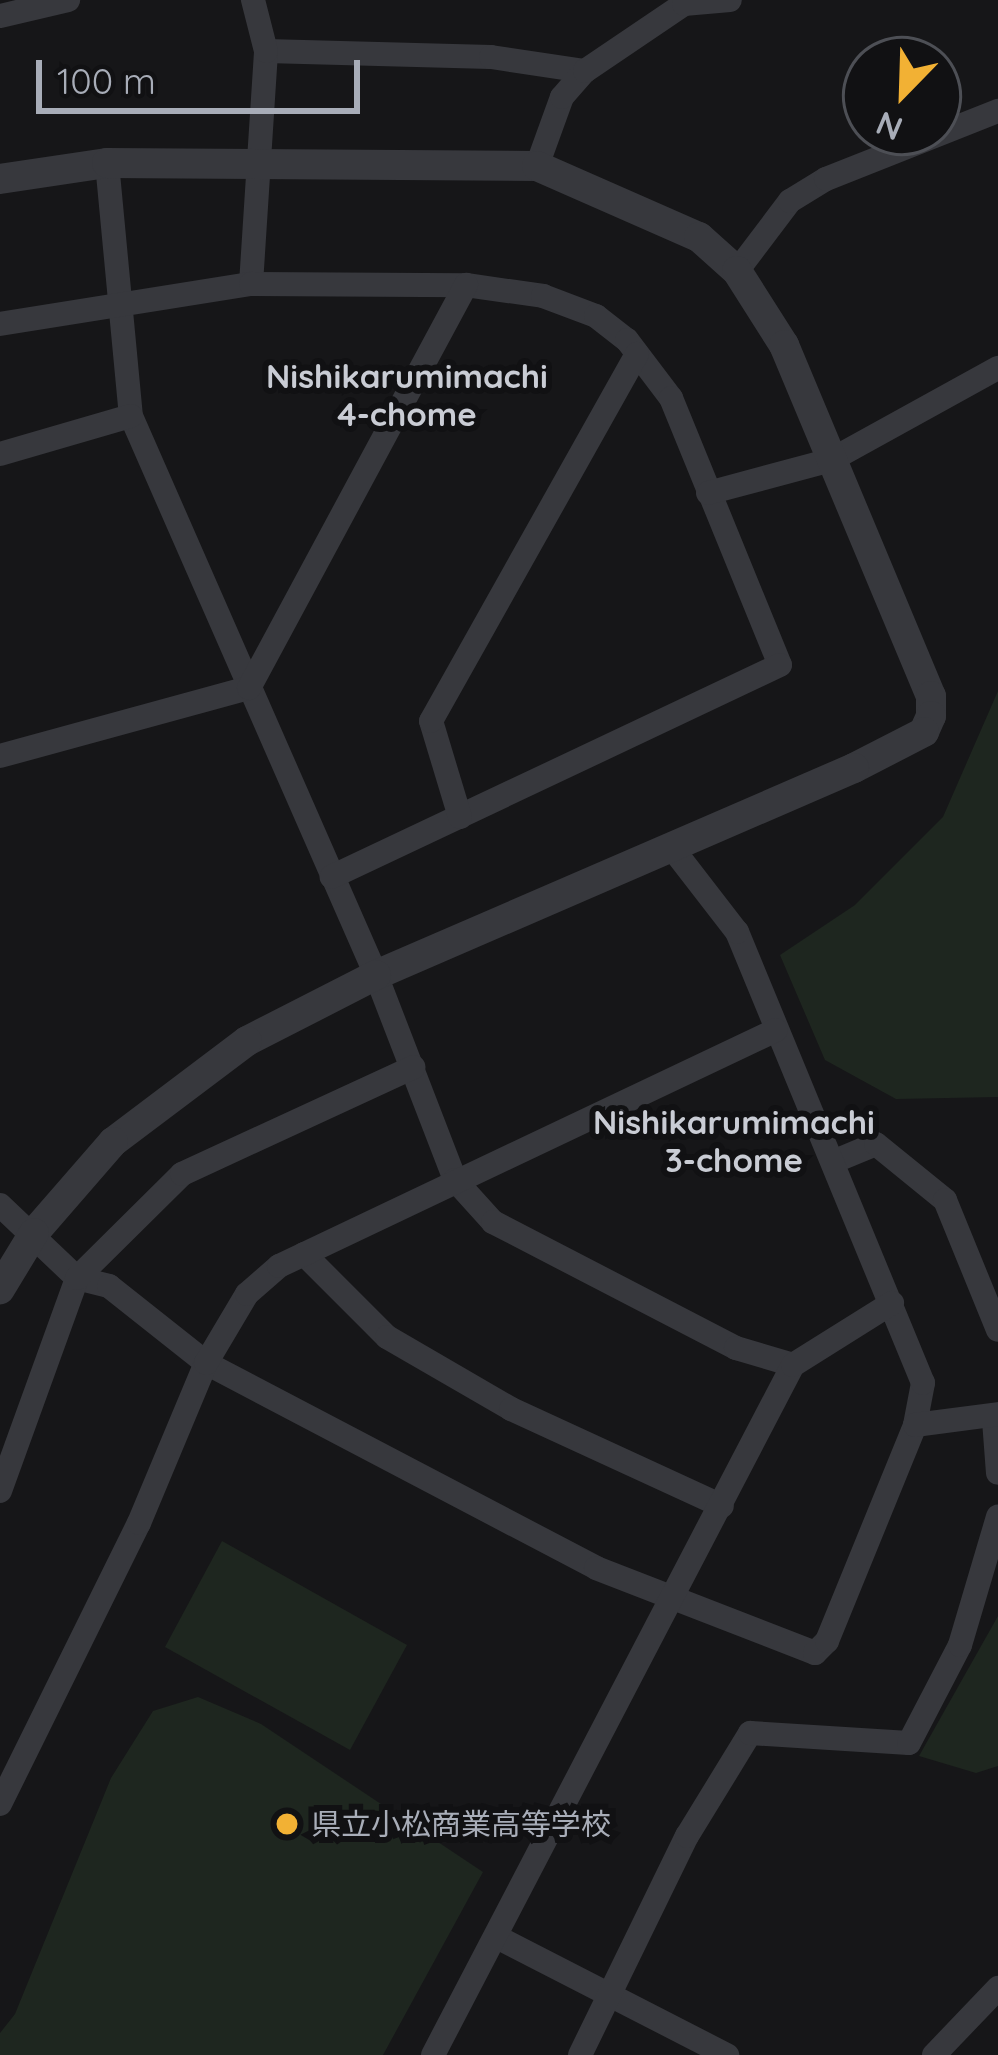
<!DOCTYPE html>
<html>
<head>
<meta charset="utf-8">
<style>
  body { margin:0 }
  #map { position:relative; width:998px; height:2055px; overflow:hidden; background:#161618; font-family:Quicksand,"Noto Sans JP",sans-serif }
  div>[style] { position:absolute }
  .green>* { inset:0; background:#1e261f }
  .minor>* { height:24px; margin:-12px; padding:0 12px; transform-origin:12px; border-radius:12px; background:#37383d }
  .tertiary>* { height:30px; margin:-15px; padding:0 15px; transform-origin:15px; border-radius:15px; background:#37383d }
  .dots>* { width:33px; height:33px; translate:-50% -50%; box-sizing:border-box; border:6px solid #111113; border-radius:50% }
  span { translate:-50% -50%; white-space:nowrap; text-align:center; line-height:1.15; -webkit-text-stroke:12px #111113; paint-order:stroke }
  .poi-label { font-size:30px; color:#a8adb8 }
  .left { translate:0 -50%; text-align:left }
  .neighbourhood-label { font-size:33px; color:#c9ccd4; font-weight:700 }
  .north { position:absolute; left:842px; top:36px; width:120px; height:120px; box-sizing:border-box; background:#111113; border:3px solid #4d4f55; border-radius:50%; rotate:203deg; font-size:33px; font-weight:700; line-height:48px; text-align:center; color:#a8adb8 }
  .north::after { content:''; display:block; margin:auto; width:42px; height:54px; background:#f2b134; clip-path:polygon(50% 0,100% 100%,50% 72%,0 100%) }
  .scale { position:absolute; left:36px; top:60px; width:324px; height:54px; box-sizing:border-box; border:6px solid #a8adb8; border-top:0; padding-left:15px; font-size:36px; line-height:42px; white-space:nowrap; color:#a8adb8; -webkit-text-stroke:9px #111113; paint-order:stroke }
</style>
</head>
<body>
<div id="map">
  <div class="green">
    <div style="clip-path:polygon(998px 691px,998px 1097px,896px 1099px,825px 1060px,780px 955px,855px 905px,943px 817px)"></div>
    <div style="clip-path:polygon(222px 1541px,407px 1645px,350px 1750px,165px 1647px)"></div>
    <div style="clip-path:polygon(998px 1616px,998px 1766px,976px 1773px,919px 1756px)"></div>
    <div style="clip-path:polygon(198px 1697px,261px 1724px,483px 1872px,383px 2055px,0 2055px,0 2033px,15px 2014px,111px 1778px,153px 1711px)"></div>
  </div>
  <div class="minor">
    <div style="left:0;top:16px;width:70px;rotate:-13.2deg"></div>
    <div style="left:266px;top:51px;width:225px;rotate:1.5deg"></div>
    <div style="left:491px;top:57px;width:95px;rotate:8.5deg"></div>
    <div style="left:107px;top:163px;width:254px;rotate:84.6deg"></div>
    <div style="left:131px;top:416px;width:610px;rotate:66.33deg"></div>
    <div style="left:376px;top:975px;width:220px;rotate:68.9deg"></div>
    <div style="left:455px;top:1180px;width:57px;rotate:47.9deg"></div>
    <div style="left:493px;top:1222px;width:274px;rotate:27.4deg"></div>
    <div style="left:736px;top:1348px;width:59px;rotate:16.6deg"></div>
    <div style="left:537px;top:166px;width:73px;rotate:-70.1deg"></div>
    <div style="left:562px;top:97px;width:35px;rotate:-49deg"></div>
    <div style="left:585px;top:71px;width:120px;rotate:-34.1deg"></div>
    <div style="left:684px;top:4px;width:46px;rotate:-5deg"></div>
    <div style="left:737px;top:271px;width:88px;rotate:-52.9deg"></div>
    <div style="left:790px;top:201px;width:42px;rotate:-31.4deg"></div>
    <div style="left:826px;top:179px;width:185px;rotate:-21.6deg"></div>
    <div style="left:251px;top:284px;width:233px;rotate:-86.3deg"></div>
    <div style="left:266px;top:51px;width:53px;rotate:-104.3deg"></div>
    <div style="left:0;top:324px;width:254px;rotate:-9.1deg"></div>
    <div style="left:251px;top:284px;width:215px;rotate:0.3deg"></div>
    <div style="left:466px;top:285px;width:78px;rotate:8.1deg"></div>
    <div style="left:543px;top:296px;width:57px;rotate:20.7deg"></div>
    <div style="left:596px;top:316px;width:39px;rotate:38deg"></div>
    <div style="left:627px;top:340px;width:73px;rotate:52.8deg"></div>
    <div style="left:671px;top:398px;width:288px;rotate:67.8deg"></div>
    <div style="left:780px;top:665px;width:496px;rotate:154.7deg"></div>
    <div style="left:0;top:454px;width:136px;rotate:-16.2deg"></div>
    <div style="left:708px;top:493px;width:127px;rotate:-15deg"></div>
    <div style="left:831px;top:460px;width:191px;rotate:-28.9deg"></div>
    <div style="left:0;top:756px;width:258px;rotate:-15.3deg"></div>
    <div style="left:249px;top:688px;width:458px;rotate:-61.7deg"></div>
    <div style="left:460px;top:817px;width:100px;rotate:-106.8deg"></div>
    <div style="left:431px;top:721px;width:421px;rotate:-60.7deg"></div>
    <div style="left:835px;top:1161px;width:44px;rotate:-22.5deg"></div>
    <div style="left:876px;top:1144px;width:89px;rotate:39.1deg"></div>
    <div style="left:945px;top:1200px;width:140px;rotate:67.8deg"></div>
    <div style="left:0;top:1205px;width:106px;rotate:43.5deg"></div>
    <div style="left:77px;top:1278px;width:33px;rotate:14deg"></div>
    <div style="left:109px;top:1286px;width:124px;rotate:38.4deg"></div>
    <div style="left:206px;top:1363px;width:441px;rotate:27.7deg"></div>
    <div style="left:596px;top:1568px;width:235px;rotate:21.2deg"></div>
    <div style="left:815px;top:1653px;width:17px;rotate:-45deg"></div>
    <div style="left:827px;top:1641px;width:233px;rotate:-67.8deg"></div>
    <div style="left:915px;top:1425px;width:43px;rotate:-79.2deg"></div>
    <div style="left:923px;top:1383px;width:488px;rotate:-112.4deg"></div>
    <div style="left:737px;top:932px;width:106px;rotate:-127.7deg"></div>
    <div style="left:304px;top:1254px;width:117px;rotate:45deg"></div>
    <div style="left:387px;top:1337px;width:143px;rotate:30.1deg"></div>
    <div style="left:511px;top:1409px;width:232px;rotate:24.7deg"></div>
    <div style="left:994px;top:1420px;width:53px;rotate:85.7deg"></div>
    <div style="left:915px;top:1425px;width:84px;rotate:-7.5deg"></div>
    <div style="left:0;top:1491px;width:226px;rotate:-70.1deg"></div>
    <div style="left:77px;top:1278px;width:148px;rotate:-44.7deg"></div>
    <div style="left:182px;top:1174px;width:255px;rotate:-24.8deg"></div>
    <div style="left:0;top:1804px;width:313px;rotate:-63.7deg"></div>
    <div style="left:139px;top:1523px;width:173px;rotate:-67.3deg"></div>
    <div style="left:206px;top:1363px;width:80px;rotate:-59.3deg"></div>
    <div style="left:247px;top:1294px;width:43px;rotate:-41.2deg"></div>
    <div style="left:279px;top:1266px;width:550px;rotate:-25.4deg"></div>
    <div style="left:497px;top:1937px;width:259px;rotate:27.2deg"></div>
    <div style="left:433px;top:2055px;width:778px;rotate:-62.45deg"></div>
    <div style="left:793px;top:1365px;width:117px;rotate:-32.1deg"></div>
    <div style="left:580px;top:2055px;width:244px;rotate:-64deg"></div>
    <div style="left:687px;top:1836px;width:121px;rotate:-58.5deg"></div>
    <div style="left:750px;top:1733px;width:159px;rotate:3.6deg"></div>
    <div style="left:909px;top:1743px;width:110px;rotate:-62.5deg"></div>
    <div style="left:960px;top:1645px;width:134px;rotate:-73.5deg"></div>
    <div style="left:934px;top:2055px;width:93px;rotate:-46.3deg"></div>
  </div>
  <div class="tertiary">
    <div style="left:0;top:179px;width:108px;rotate:-8.5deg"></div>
    <div style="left:107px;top:163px;width:430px;rotate:0.4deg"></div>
    <div style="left:537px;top:166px;width:177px;rotate:23.7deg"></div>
    <div style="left:699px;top:237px;width:51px;rotate:41.8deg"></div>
    <div style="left:737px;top:271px;width:88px;rotate:57.6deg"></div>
    <div style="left:784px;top:345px;width:381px;rotate:67.3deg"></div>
    <div style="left:931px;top:696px;width:20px;rotate:90deg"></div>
    <div style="left:931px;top:716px;width:17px;rotate:114deg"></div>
    <div style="left:924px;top:732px;width:79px;rotate:152.8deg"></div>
    <div style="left:854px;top:768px;width:521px;rotate:156.58deg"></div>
    <div style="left:376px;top:975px;width:145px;rotate:152.9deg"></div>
    <div style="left:247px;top:1041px;width:168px;rotate:143deg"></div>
    <div style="left:113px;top:1142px;width:121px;rotate:131deg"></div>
    <div style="left:34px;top:1233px;width:66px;rotate:121.3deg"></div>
  </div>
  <div class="dots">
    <div style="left:287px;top:1824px;background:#f2b134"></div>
  </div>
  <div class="poi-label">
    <span class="left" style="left:311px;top:1824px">県立小松商業高等学校</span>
  </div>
  <div class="neighbourhood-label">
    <span style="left:407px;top:395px">Nishikarumimachi<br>4-chome</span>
    <span style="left:734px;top:1141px">Nishikarumimachi<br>3-chome</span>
  </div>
  <div class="north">N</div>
  <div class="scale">100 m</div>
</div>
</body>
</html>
